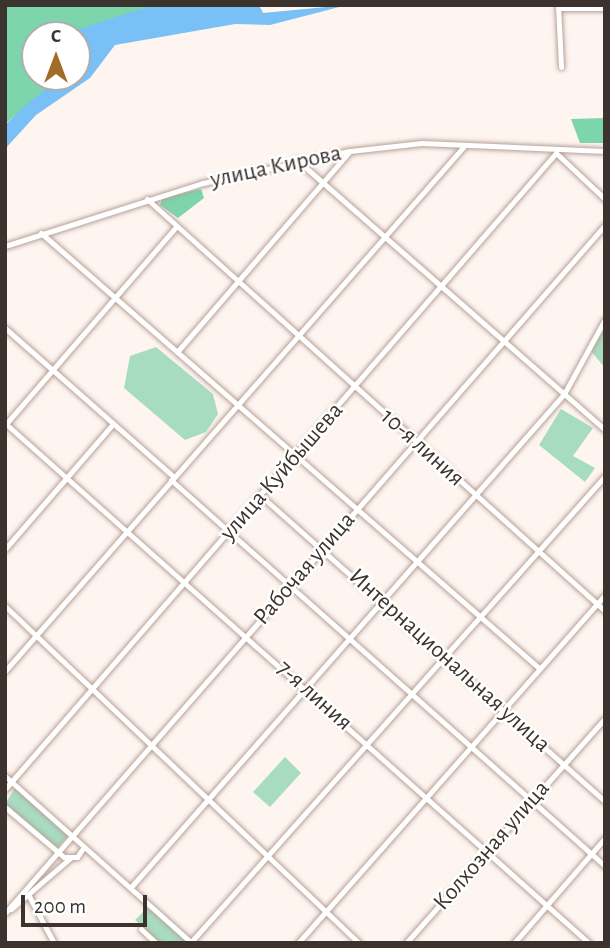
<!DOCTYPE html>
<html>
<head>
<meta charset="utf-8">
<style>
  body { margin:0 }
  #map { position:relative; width:610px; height:948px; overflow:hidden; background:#fef5f0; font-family:"Alegreya Sans",sans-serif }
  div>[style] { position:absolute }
  .green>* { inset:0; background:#a8dcc1 }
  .forest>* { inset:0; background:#7cd5ab }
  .water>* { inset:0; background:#78c0f5 }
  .roads { filter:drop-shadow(0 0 2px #b7a297) drop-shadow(0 0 2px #b7a297) }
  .minor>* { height:5px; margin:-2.5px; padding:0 2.5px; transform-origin:2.5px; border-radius:2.5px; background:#fff }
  span { translate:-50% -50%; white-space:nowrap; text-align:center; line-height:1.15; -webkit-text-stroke:5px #fff; paint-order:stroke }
  .street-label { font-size:24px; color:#3c332f }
  .frame { position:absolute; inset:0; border:7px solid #3c332f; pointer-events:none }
  .north { position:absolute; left:21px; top:21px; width:70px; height:70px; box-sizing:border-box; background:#fff; border:2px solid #b1adac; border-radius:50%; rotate:0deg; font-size:19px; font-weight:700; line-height:28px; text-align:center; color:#3c332f }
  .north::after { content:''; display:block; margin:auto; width:24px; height:32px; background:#a26d26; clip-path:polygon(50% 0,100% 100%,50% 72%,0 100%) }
  .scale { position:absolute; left:21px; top:895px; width:126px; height:32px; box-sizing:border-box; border:4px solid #3c332f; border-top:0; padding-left:9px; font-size:21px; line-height:24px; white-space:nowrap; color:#3c332f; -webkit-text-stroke:5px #fff; paint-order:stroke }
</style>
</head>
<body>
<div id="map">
  <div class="green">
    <div style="clip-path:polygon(605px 327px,605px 368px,591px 351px)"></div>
    <div style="clip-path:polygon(156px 347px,213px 394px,218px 414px,206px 432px,185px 440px,124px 388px,130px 356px)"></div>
    <div style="clip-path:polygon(561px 409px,593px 428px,573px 456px,595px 468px,585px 482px,539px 445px)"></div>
    <div style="clip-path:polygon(285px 757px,301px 773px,270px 807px,253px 792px)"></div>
    <div style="clip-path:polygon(15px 788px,68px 836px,56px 849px,5px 804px)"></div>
    <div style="clip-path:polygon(149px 906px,189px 943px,160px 943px,135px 920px)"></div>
  </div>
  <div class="forest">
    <div style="clip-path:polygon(5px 5px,63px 7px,153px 5px,75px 35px,35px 35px,35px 77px,62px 77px,5px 124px)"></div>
    <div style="clip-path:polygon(605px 118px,605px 143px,580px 143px,571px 119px)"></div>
    <div style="clip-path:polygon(201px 189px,204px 198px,178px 218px,160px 205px,162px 198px)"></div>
  </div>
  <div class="water">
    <div style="clip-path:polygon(153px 5px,259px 5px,263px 13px,347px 5px,270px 25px,235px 24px,115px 45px,90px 78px,36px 115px,5px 149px,5px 125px,26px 105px,62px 77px,77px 77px,76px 30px)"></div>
  </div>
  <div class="roads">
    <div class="minor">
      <div style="left:558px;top:5px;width:62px;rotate:87.2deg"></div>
      <div style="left:558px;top:8px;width:47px"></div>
      <div style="left:556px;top:153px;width:67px;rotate:43.2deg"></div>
      <div style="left:297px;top:160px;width:410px;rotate:41.2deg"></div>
      <div style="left:147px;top:199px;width:616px;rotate:41.97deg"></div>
      <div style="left:41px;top:233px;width:661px;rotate:41.14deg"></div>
      <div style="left:5px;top:246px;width:208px;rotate:-17.7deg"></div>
      <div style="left:203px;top:183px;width:150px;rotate:-12.3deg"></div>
      <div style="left:350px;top:151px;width:72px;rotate:-6.3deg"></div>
      <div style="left:422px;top:143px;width:183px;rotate:2.5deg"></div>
      <div style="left:5px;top:328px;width:225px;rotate:41.4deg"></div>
      <div style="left:177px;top:352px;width:265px;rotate:-49.3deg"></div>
      <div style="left:6px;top:424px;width:781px;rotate:41.68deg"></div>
      <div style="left:5px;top:425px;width:260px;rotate:-49.2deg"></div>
      <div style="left:171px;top:480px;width:581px;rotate:41.65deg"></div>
      <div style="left:260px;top:495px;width:461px;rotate:41.6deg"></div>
      <div style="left:5px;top:549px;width:165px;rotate:-49.2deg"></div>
      <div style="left:5px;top:606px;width:489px;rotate:43.6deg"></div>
      <div style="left:5px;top:671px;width:699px;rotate:-48.83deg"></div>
      <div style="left:5px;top:776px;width:251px;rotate:41.8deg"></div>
      <div style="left:5px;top:789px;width:841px;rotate:-49.1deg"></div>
      <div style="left:5px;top:807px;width:77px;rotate:40.3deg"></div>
      <div style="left:64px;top:857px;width:13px"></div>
      <div style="left:77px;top:857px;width:12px;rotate:-55deg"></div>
      <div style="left:131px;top:887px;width:656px;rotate:-48.71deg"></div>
      <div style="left:564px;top:394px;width:85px;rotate:-61.3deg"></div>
      <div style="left:29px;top:896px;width:53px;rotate:62deg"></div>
      <div style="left:11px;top:909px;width:78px;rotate:-40.8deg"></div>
      <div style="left:5px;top:913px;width:913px;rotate:-48.91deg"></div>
      <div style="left:141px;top:929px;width:21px;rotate:43deg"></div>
      <div style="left:191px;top:942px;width:623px;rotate:-48.38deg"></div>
      <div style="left:298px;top:943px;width:464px;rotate:-48.6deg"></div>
      <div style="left:406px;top:943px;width:300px;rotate:-48.5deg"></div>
      <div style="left:514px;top:943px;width:139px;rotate:-49.1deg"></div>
    </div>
  </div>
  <div class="street-label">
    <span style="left:276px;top:167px;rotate:-12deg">улица Кирова</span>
    <span style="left:422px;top:448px;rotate:42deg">10-я линия</span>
    <span style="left:282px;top:472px;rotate:-49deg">улица Куйбышева</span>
    <span style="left:305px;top:569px;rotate:-49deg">Рабочая улица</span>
    <span style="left:449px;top:661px;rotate:42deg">Интернациональная улица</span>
    <span style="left:314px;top:696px;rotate:42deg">7-я линия</span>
    <span style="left:492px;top:846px;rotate:-49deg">Колхозная улица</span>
  </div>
  <div class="frame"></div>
  <div class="north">С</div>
  <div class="scale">200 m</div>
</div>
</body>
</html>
